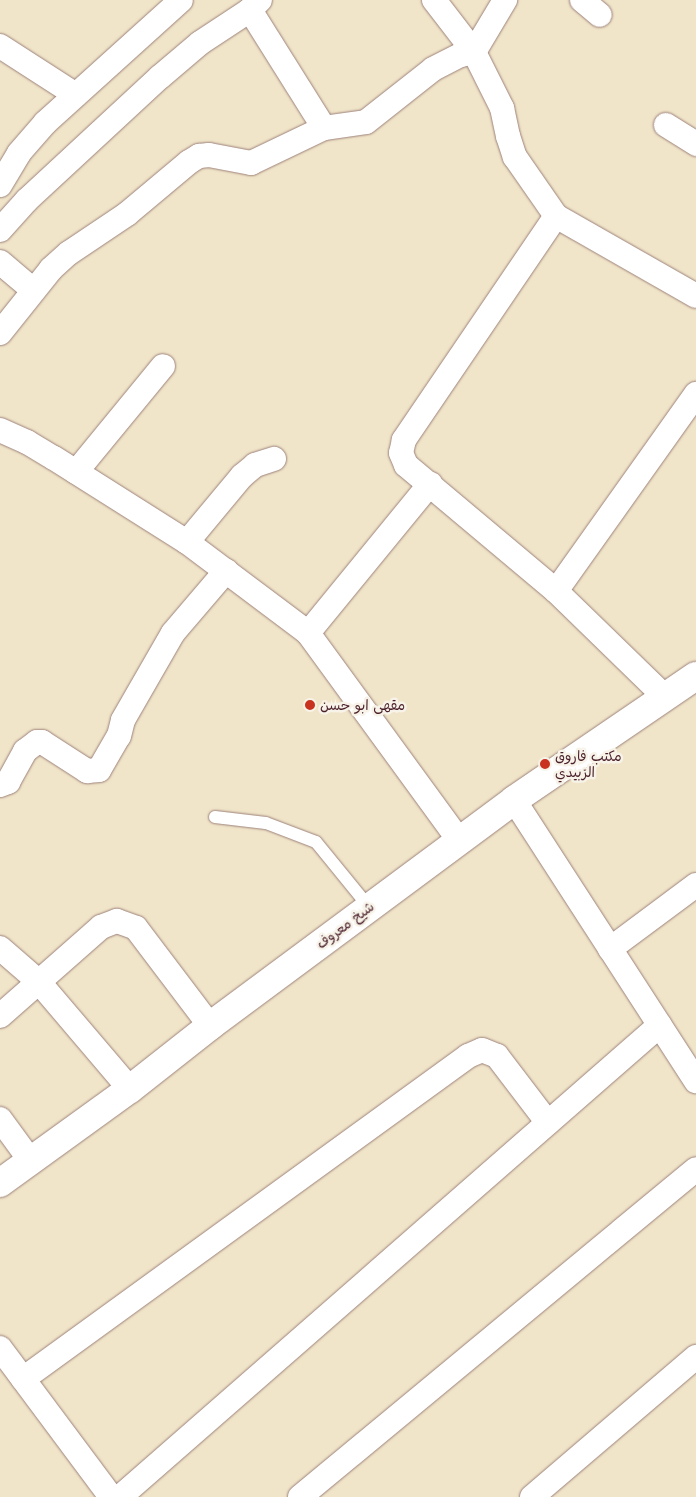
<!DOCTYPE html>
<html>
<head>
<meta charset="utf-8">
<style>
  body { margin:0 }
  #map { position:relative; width:696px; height:1497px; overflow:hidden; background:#f0e4c9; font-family:Mali,"Playpen Sans Arabic",sans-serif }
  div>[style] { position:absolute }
  .roads { filter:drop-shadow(0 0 1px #9d827a) drop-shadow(0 0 1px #9d827a) }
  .service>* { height:12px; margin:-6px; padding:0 6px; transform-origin:6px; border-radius:6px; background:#fff }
  .minor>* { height:24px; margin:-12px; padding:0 12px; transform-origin:12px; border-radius:12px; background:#fff }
  .tertiary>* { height:28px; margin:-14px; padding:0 14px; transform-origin:14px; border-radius:14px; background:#fff }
  .dots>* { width:14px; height:14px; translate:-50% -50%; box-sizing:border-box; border:2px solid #f7f3e8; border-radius:50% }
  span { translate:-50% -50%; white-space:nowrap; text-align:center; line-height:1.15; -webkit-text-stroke:5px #f7f3e8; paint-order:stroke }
  .poi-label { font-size:14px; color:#4a1f2b }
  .left { translate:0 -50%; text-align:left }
  .street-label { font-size:14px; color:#4a1f2b }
</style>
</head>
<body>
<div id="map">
  <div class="roads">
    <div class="service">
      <div style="left:215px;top:817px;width:51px;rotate:6.7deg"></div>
      <div style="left:266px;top:823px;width:53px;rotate:20.8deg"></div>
      <div style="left:316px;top:842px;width:84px;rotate:50.8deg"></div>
    </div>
    <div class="minor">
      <div style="left:434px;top:0;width:66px;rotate:52.4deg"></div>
      <div style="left:474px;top:52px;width:63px;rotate:63.4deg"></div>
      <div style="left:502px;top:108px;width:29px;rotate:78deg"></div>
      <div style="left:508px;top:136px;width:22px;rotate:72deg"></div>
      <div style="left:515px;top:157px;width:72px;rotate:55.2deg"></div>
      <div style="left:556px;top:216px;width:161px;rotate:29.7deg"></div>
      <div style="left:582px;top:0;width:23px;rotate:40deg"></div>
      <div style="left:250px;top:10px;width:139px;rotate:57.9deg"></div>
      <div style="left:0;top:46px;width:90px;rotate:32.8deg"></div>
      <div style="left:666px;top:125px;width:36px;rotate:32deg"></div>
      <div style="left:0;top:185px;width:37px;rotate:-59deg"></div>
      <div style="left:19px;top:153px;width:40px;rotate:-49deg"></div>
      <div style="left:45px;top:123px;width:183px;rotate:-42.1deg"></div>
      <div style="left:556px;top:216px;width:271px;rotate:124.2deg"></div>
      <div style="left:404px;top:440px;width:13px;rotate:103deg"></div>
      <div style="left:401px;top:453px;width:13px;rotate:67deg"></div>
      <div style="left:406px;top:465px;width:196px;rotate:40deg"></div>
      <div style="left:556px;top:591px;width:153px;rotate:44.2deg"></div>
      <div style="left:0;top:230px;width:40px;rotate:-48deg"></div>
      <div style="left:27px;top:200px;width:181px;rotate:-42.8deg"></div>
      <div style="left:160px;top:77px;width:52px;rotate:-40.4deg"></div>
      <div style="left:200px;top:43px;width:60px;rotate:-33.4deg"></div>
      <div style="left:250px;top:10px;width:14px;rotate:-45deg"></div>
      <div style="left:0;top:262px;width:42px;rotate:40.2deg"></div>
      <div style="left:0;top:333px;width:82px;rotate:-51.4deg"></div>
      <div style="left:51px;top:269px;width:24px;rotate:-42deg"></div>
      <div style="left:69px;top:253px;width:70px;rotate:-33.9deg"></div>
      <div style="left:127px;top:214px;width:81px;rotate:-40deg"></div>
      <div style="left:189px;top:162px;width:12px;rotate:-31deg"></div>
      <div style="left:199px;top:156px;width:10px;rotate:-6deg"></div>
      <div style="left:209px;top:155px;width:43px;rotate:10.8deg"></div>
      <div style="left:251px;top:163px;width:81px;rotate:-25.6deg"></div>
      <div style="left:324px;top:128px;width:42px;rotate:-8.1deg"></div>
      <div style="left:366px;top:122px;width:85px;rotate:-38.3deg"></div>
      <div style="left:433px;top:69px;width:31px;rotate:-27deg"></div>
      <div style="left:461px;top:55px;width:13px;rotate:-13deg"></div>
      <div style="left:474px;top:52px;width:61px;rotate:-59.2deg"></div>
      <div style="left:0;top:430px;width:30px;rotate:24deg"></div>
      <div style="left:27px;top:442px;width:31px;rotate:31deg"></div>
      <div style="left:54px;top:458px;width:157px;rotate:32.3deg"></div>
      <div style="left:187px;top:542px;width:151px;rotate:36.9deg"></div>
      <div style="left:308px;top:633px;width:256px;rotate:53.9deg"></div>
      <div style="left:76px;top:472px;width:137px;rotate:-50.6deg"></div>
      <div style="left:187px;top:542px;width:86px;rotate:-50.2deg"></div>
      <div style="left:242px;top:476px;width:17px;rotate:-40deg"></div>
      <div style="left:255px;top:465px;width:20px;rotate:-18deg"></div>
      <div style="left:556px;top:591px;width:242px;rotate:-54.6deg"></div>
      <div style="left:308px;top:633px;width:193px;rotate:-50.7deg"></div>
      <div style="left:0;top:785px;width:9px;rotate:-21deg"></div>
      <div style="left:8px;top:782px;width:35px;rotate:-61deg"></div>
      <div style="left:25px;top:751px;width:15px;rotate:-37deg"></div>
      <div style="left:37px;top:742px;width:5px"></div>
      <div style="left:42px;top:742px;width:54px;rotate:32.8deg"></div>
      <div style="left:87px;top:771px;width:12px;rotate:-5deg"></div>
      <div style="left:99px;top:770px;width:39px;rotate:-60deg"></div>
      <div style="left:119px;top:736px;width:16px;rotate:-76deg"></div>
      <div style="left:123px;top:720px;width:100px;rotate:-60.1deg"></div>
      <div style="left:173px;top:633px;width:82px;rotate:-49.5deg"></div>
      <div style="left:514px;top:800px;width:335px;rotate:57.1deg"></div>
      <div style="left:0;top:948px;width:50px;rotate:41deg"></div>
      <div style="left:38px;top:981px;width:142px;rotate:49.6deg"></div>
      <div style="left:610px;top:949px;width:107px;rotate:-36.7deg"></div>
      <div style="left:0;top:1016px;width:135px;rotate:-41.4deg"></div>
      <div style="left:101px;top:927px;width:17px;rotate:-21deg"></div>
      <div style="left:117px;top:921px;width:20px;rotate:20deg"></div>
      <div style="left:136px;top:928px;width:123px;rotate:52.9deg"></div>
      <div style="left:0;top:1119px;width:51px;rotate:53.8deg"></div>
      <div style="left:0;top:1348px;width:186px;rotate:53.3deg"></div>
      <div style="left:23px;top:1379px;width:550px;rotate:-35.97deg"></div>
      <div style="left:468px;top:1056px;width:15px;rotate:-23deg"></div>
      <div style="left:482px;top:1050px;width:16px;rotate:22deg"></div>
      <div style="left:497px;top:1056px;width:84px;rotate:52.7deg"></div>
      <div style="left:120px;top:1497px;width:717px;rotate:-41.16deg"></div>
      <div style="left:300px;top:1497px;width:514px;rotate:-39.63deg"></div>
      <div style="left:532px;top:1497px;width:216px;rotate:-40.5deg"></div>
    </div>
    <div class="tertiary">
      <div style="left:0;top:1183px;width:160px;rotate:-35.9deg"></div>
      <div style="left:130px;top:1089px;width:102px;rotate:-38.2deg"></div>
      <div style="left:210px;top:1026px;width:379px;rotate:-36.6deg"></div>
      <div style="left:514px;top:800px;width:220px;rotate:-34.3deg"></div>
    </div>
  </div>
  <div class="dots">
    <div style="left:310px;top:705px;background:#c8321e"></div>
    <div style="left:545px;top:764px;background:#c8321e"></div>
  </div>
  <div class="poi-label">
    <span class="left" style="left:320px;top:705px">مقهى ابو حسن</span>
    <span class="left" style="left:555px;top:764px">مكتب فاروق<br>الزبيدي</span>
  </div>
  <div class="street-label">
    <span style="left:345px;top:925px;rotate:-37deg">شیخ معروف</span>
  </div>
</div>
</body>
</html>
